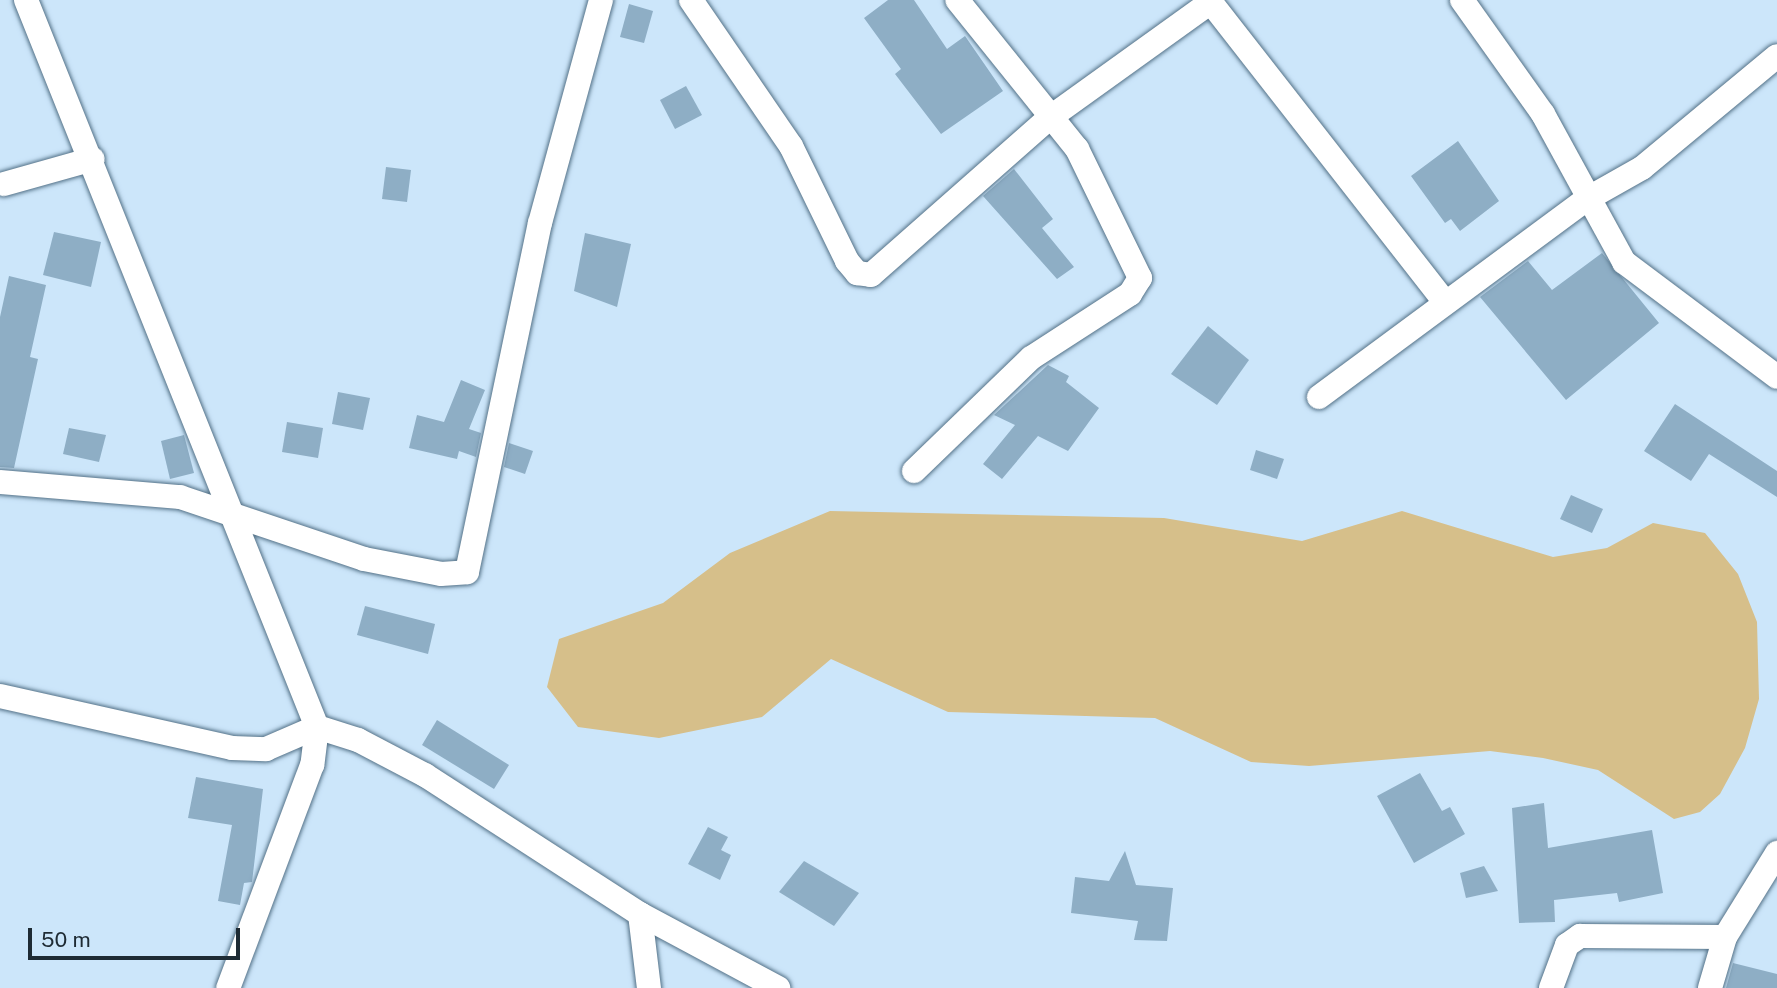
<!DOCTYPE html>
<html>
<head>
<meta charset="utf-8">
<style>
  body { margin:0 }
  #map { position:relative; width:1777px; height:988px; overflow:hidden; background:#cce6fa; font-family:"Public Sans",sans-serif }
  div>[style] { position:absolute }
  .green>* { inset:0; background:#d6bf8a }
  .building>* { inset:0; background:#8eaec5 }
  .roads { filter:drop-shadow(0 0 2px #537187) drop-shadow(0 0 2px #537187) }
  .minor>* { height:24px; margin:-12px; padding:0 12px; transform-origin:12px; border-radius:12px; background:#fff }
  span { translate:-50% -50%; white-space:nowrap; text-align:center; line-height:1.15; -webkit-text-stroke:6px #cce6fa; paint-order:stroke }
  .scale { position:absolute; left:28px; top:928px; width:212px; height:32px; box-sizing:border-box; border:4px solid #1e2b34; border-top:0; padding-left:9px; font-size:21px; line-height:24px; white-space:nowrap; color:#1e2b34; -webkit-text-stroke:5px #cce6fa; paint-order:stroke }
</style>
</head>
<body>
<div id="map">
  <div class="green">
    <div style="clip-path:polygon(830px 511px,1164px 518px,1302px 541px,1402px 511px,1553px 557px,1607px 548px,1653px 523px,1705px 533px,1738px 574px,1757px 622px,1759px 699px,1745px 748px,1720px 794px,1700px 812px,1674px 819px,1598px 770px,1543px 758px,1490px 751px,1309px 766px,1251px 762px,1155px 718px,948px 712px,831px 659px,762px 717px,659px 738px,578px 727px,547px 687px,559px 639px,663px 603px,730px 553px)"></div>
  </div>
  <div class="building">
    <div style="clip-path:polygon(888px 0,914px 0,947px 49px,965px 36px,1003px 91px,941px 134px,895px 74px,901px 69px,864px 18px)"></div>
    <div style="clip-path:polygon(629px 4px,653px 11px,644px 43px,620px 37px)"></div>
    <div style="clip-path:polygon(686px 86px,702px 115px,675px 129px,660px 100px)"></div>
    <div style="clip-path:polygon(1458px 141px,1499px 201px,1460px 231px,1451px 219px,1445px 223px,1411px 176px)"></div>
    <div style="clip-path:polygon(386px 167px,411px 170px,407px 202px,382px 199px)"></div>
    <div style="clip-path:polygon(1014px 169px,1053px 219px,1042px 228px,1074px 267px,1057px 279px,983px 196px)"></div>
    <div style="clip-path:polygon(54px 232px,101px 242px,91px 287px,43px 275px)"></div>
    <div style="clip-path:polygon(585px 233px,631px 244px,617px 307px,574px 291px)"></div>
    <div style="clip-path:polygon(1602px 253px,1659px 323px,1566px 400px,1480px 297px,1528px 261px,1552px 290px)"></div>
    <div style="clip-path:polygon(9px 276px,46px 285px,30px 357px,38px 359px,14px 468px,0 467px,0 317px)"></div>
    <div style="clip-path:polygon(1208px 326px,1249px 360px,1217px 405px,1171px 374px)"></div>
    <div style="clip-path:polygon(1048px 365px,1069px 376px,1066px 382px,1099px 408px,1068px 451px,1038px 436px,1002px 479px,983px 464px,1015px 425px,994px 415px)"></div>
    <div style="clip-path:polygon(461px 380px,485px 390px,469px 429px,481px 433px,476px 457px,459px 451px,457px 459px,409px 448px,417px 415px,444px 422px)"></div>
    <div style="clip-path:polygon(338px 392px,370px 398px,363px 430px,332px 424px)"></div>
    <div style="clip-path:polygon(1675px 404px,1777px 471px,1777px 497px,1709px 454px,1691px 481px,1644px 451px)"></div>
    <div style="clip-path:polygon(287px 422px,323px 428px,318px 458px,282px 452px)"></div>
    <div style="clip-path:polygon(69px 428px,106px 435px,99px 462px,63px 454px)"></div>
    <div style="clip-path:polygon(184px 435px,194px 473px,170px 479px,161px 441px)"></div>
    <div style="clip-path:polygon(509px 443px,533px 451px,525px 474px,504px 467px)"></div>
    <div style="clip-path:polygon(1256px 450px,1284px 459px,1277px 479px,1250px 470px)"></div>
    <div style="clip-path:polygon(1571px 495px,1603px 509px,1592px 533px,1560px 519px)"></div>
    <div style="clip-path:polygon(365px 606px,435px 624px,428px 654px,357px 635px)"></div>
    <div style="clip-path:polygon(437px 720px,509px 765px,494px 789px,422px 745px)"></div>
    <div style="clip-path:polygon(1420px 773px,1442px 811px,1450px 807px,1465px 834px,1414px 863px,1377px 796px)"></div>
    <div style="clip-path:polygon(196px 777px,263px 789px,252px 882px,244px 883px,240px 905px,218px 901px,232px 825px,188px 818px)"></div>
    <div style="clip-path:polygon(1544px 803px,1548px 848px,1652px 830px,1663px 893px,1619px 902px,1617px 893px,1554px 900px,1555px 922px,1519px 923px,1512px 808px)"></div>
    <div style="clip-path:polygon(708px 827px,728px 837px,721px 850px,731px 855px,720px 880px,688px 864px)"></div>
    <div style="clip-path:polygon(1125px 851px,1136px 885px,1173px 888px,1167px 941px,1134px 940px,1138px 921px,1071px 913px,1075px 877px,1109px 881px)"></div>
    <div style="clip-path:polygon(804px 861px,859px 893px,834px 926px,779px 892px)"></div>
    <div style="clip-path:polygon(1484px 866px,1498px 891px,1466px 898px,1460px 873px)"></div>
    <div style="clip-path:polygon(1733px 963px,1777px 974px,1777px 988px,1726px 988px)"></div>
  </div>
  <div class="roads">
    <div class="minor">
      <div style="left:26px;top:0;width:783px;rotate:68.19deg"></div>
      <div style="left:317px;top:727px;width:38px;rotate:97deg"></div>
      <div style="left:312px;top:765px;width:238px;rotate:110.6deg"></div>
      <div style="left:691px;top:0;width:177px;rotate:55.6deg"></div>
      <div style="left:791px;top:146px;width:128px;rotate:64deg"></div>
      <div style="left:847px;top:261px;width:16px;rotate:50deg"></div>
      <div style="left:857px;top:273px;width:14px;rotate:8deg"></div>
      <div style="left:871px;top:275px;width:236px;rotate:-41.4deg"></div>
      <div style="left:1048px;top:119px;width:201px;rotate:-35.7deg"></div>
      <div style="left:1209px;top:0;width:383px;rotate:52deg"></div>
      <div style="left:1462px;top:0;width:140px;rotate:54.6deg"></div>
      <div style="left:1543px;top:114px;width:169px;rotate:61.3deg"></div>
      <div style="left:1624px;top:262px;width:191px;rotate:36.9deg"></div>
      <div style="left:4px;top:184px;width:92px;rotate:-15.7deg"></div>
      <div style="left:1319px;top:397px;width:333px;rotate:-36.5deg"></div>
      <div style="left:1587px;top:199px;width:63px;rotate:-29.4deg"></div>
      <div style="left:1642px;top:168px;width:175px;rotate:-39.7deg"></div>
      <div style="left:914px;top:471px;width:163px;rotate:-44deg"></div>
      <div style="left:1031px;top:358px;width:118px;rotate:-32.9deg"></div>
      <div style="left:1130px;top:294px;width:19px;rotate:-58deg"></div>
      <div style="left:1140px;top:278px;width:144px;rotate:-116deg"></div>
      <div style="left:1077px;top:149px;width:191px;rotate:-128.8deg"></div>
      <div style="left:0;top:482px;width:181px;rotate:4.8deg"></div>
      <div style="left:180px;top:497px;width:194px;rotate:18.6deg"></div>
      <div style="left:364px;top:559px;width:78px;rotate:11deg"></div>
      <div style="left:441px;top:574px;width:26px;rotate:-4deg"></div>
      <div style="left:467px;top:572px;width:357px;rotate:-78.2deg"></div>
      <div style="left:540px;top:223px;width:231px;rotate:-74.7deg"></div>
      <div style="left:0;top:696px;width:238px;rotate:12.6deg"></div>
      <div style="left:232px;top:748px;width:34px;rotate:2deg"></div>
      <div style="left:266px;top:749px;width:56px;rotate:-23.3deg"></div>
      <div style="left:317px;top:727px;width:43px;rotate:17.6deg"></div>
      <div style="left:358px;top:740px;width:76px;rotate:27.6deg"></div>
      <div style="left:425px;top:775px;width:256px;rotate:32.9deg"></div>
      <div style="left:640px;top:914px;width:157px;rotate:28.2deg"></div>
      <div style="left:640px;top:914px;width:75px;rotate:83.1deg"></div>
      <div style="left:1551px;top:988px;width:46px;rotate:-69.6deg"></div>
      <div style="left:1567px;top:945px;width:16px;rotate:-35deg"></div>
      <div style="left:1580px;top:936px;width:145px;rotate:0.4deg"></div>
      <div style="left:1710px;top:988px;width:53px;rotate:-73.6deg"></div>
      <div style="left:1725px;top:937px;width:99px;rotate:-58.2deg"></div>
    </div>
  </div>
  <div class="scale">50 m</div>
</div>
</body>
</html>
